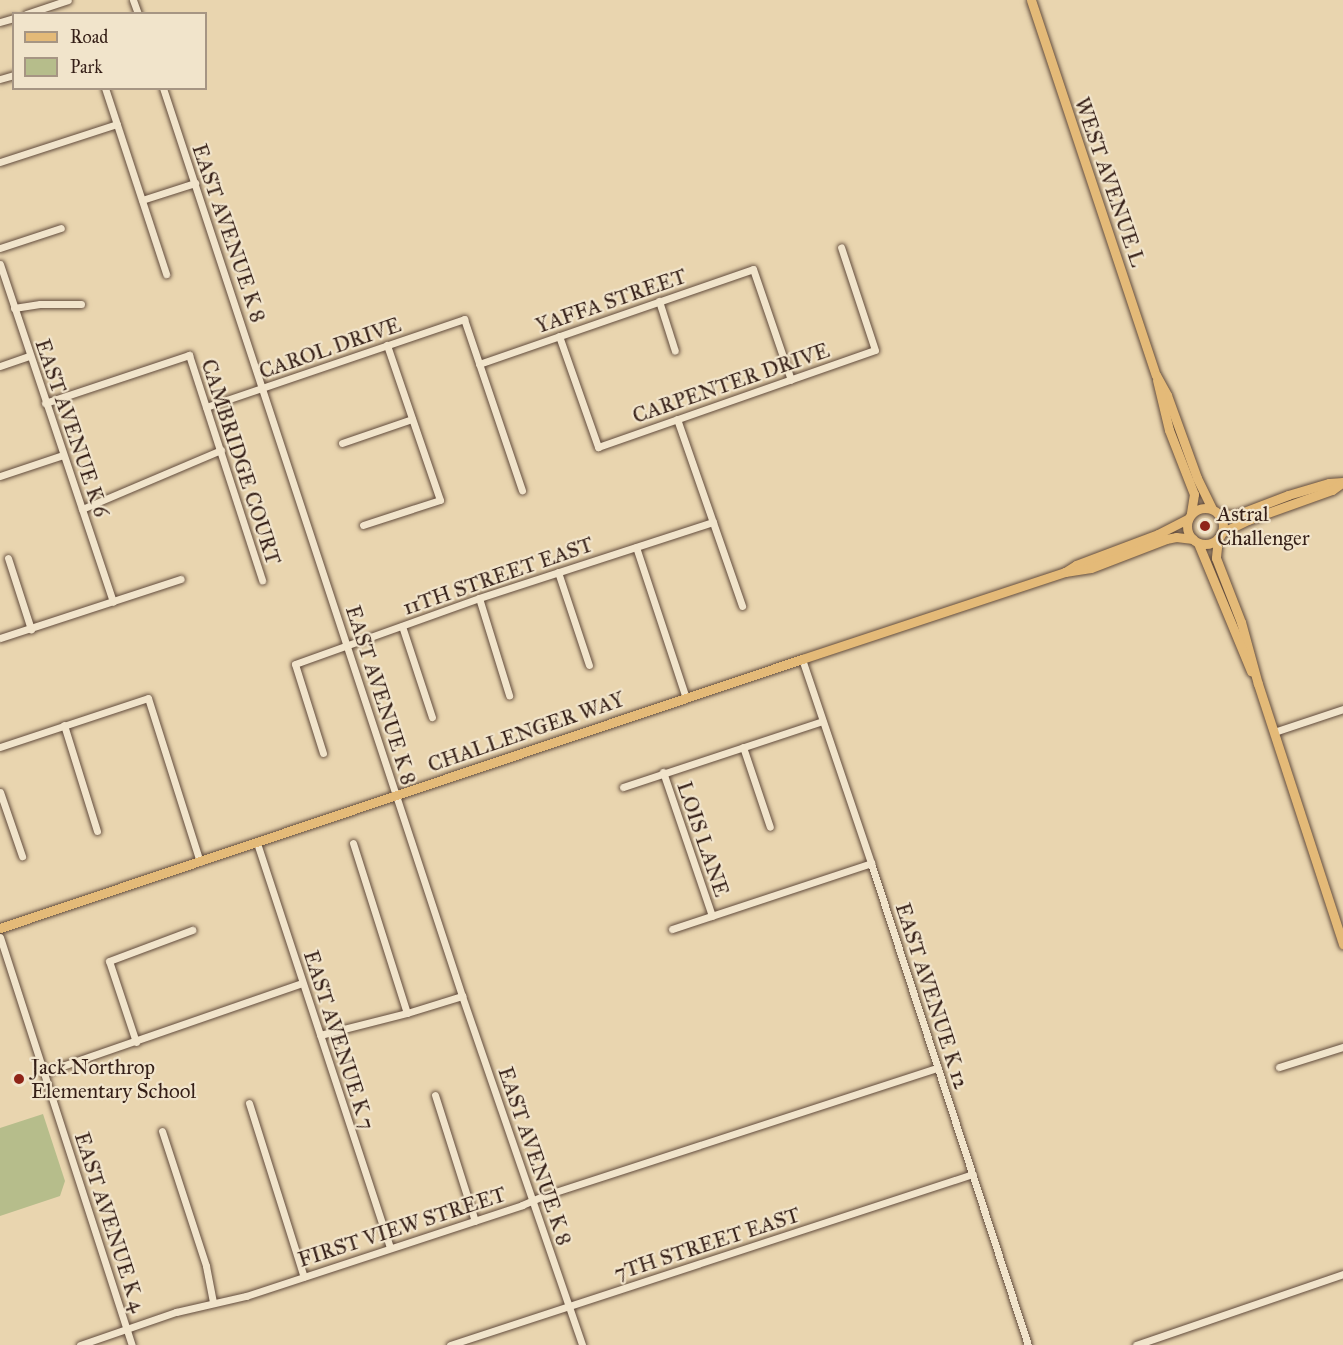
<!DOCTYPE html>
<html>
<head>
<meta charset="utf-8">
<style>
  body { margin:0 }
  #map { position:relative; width:1343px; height:1345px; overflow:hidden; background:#e9d5af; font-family:"IM FELL Great Primer",serif }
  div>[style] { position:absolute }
  .green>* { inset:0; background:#b6bd8b }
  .roads { filter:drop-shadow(0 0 2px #624c3d) drop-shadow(0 0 2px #624c3d) }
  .minor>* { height:7px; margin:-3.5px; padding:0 3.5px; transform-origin:3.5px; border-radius:3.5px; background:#f1e4cb }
  .major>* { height:9px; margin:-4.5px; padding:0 4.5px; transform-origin:4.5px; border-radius:4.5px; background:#e4ba78 }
  .major>.ring { margin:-4.5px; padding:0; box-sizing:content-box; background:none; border:9px solid #e4ba78; border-radius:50% }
  .dots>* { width:16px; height:16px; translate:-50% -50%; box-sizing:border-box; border:3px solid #f1e4cb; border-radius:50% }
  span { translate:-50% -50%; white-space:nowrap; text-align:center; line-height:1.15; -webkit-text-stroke:4.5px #f1e4cb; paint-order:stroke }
  .street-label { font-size:21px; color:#351f17 }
  .poi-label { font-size:21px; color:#351f17 }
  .left { translate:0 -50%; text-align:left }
  .legend { position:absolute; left:12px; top:12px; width:195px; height:78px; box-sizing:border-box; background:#f1e4cb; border:2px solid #a69583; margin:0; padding:8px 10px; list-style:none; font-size:18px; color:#351f17 }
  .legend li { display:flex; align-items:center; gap:12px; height:30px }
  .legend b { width:30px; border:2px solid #a69583 }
</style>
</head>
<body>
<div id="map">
  <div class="green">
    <div style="clip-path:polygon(43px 1114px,65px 1181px,60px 1196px,0 1216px,0 1128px)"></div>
  </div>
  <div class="roads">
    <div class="minor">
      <div style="left:133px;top:0;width:15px;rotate:70deg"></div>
      <div style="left:26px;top:14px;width:44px;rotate:-18.4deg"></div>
      <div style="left:0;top:22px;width:15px;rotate:-16deg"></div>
      <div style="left:0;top:79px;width:15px;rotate:-16deg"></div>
      <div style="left:105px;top:88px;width:196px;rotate:71.8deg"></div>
      <div style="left:163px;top:88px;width:956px;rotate:71.77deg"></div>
      <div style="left:462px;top:996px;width:369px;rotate:71deg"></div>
      <div style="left:0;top:162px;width:123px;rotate:-18deg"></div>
      <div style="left:142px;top:200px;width:56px;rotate:-17.8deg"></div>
      <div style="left:0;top:248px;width:64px;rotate:-18.2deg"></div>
      <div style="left:0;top:264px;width:356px;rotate:71.5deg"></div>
      <div style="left:659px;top:301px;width:52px;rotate:72.3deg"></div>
      <div style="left:14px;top:308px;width:26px;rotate:-9deg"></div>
      <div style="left:40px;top:304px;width:41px"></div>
      <div style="left:559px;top:336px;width:118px;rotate:70.6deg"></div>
      <div style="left:598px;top:447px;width:293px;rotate:-19.3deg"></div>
      <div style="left:875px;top:350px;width:108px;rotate:-108.3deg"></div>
      <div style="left:479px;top:364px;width:290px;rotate:-19.1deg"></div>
      <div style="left:753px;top:269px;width:117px;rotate:71.1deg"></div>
      <div style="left:0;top:366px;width:31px;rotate:-19deg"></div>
      <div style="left:45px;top:403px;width:152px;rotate:-18.4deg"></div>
      <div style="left:189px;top:355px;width:237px;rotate:72deg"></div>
      <div style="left:206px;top:407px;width:273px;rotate:-18.8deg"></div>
      <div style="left:464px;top:319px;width:181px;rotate:71.3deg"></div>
      <div style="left:677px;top:419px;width:198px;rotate:70.8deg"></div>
      <div style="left:342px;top:443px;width:74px;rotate:-18.9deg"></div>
      <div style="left:0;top:476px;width:66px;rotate:-18.4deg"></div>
      <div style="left:82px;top:509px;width:151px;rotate:-23deg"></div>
      <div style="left:363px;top:525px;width:81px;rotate:-18deg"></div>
      <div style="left:440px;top:500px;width:164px;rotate:-108.9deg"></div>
      <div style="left:636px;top:547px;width:159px;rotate:71.7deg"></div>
      <div style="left:8px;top:558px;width:75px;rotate:72.1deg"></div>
      <div style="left:558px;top:572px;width:98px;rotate:71.6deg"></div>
      <div style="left:479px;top:598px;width:102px;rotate:72.8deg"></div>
      <div style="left:402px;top:626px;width:96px;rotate:71.8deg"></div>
      <div style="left:0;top:638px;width:190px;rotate:-18.1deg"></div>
      <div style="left:802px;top:659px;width:215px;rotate:71.3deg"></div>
      <div style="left:871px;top:863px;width:507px;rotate:71.96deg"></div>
      <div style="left:64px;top:725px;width:111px;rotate:72.7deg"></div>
      <div style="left:1274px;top:732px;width:73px;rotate:-18.4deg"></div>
      <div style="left:0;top:747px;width:156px;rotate:-18.3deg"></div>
      <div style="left:148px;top:698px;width:172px;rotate:72.4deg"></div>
      <div style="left:743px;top:747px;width:84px;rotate:71.4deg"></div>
      <div style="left:323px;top:753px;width:93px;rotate:-107.5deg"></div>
      <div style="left:295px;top:664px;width:195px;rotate:-19.7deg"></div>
      <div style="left:479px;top:598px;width:246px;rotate:-18deg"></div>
      <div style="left:663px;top:772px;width:152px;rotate:71.2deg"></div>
      <div style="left:623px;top:787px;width:210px;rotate:-18.3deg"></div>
      <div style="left:0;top:792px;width:68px;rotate:71deg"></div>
      <div style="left:257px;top:843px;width:426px;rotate:71.8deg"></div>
      <div style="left:353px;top:843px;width:178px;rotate:72.4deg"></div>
      <div style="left:672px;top:929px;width:210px;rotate:-18.3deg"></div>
      <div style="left:0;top:937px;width:429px;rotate:72.1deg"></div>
      <div style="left:320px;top:1035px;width:90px;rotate:-14.2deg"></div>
      <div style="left:407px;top:1013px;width:58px;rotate:-17.2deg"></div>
      <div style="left:136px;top:1042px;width:85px;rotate:-108.4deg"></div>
      <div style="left:109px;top:961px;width:89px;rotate:-20.5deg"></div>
      <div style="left:1279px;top:1067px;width:67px;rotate:-17.4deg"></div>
      <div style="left:45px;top:1072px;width:272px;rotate:-19.1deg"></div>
      <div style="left:435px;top:1095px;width:132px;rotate:72.4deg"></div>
      <div style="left:249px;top:1103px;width:182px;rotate:72.5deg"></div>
      <div style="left:162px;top:1131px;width:142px;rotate:71.9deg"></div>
      <div style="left:206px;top:1266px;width:37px;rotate:79deg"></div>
      <div style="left:80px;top:1345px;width:102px;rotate:-19deg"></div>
      <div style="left:176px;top:1312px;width:72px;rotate:-12.9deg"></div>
      <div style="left:246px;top:1296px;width:291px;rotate:-18.2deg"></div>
      <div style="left:522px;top:1205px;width:26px;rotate:-23deg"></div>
      <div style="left:546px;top:1195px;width:412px;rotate:-18deg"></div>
      <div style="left:450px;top:1345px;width:550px;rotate:-18.11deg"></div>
      <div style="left:1136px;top:1345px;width:219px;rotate:-18.9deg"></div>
    </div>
    <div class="major">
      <div style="left:1031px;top:0;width:395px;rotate:71.6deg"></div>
      <div style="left:1156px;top:375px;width:23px;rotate:61deg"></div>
      <div style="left:1167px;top:395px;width:88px;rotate:70.1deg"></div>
      <div style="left:1197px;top:478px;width:34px;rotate:64deg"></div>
      <div style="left:1157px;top:380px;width:51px;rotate:76.5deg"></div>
      <div style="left:1169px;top:430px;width:69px;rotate:68.7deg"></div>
      <div style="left:1194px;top:494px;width:20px;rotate:99deg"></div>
      <div class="ring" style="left:1187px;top:508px;width:27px;height:27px"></div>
      <div style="left:1218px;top:514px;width:18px;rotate:3deg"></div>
      <div style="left:1236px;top:515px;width:56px;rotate:-21deg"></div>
      <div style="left:1288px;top:495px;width:43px;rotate:-16.3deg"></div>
      <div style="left:1329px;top:483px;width:14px;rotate:-4deg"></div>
      <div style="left:1221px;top:533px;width:30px;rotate:-26deg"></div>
      <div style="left:1248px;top:520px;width:89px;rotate:-19.7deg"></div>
      <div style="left:1332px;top:490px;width:14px;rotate:-36deg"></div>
      <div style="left:1218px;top:538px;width:20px;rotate:96deg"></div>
      <div style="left:1216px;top:558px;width:69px;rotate:68.7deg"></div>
      <div style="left:1241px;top:622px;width:64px;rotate:74.7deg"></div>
      <div style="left:1258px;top:684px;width:274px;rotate:71.9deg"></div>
      <div style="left:1198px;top:543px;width:139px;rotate:67.5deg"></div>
      <div style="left:1065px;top:572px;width:13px;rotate:-32deg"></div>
      <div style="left:1076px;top:565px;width:88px;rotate:-20.7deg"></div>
      <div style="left:1158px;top:534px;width:34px;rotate:-27deg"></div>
      <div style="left:0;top:928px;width:846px;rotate:-18.54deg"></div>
      <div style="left:802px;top:659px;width:277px;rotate:-18.3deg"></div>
      <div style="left:1065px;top:572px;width:26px;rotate:-9deg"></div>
      <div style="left:1091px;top:568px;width:80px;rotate:-21.1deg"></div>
      <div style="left:1166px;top:539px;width:10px;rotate:-11deg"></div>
      <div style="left:1176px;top:537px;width:17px;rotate:7deg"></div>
    </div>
  </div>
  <div class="dots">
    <div style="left:1205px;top:526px;background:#8f2418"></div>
    <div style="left:19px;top:1079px;background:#8f2418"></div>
  </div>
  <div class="street-label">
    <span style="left:1110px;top:182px;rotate:71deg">WEST AVENUE L</span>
    <span style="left:229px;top:233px;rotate:71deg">EAST AVENUE K 8</span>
    <span style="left:611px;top:301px;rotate:-19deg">YAFFA STREET</span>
    <span style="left:330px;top:348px;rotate:-19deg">CAROL DRIVE</span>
    <span style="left:731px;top:383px;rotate:-19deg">CARPENTER DRIVE</span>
    <span style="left:72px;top:428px;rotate:71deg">EAST AVENUE K 6</span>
    <span style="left:241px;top:462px;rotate:72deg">CAMBRIDGE COURT</span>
    <span style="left:498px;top:576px;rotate:-19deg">11TH STREET EAST</span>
    <span style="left:381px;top:695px;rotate:72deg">EAST AVENUE K 8</span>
    <span style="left:526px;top:732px;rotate:-19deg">CHALLENGER WAY</span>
    <span style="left:703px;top:839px;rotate:71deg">LOIS LANE</span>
    <span style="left:932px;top:996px;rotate:72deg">EAST AVENUE K 12</span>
    <span style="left:339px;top:1040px;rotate:72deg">EAST AVENUE K 7</span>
    <span style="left:535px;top:1156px;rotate:71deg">EAST AVENUE K 8</span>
    <span style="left:110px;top:1222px;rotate:72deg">EAST AVENUE K 4</span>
    <span style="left:402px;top:1227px;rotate:-18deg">FIRST VIEW STREET</span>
    <span style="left:707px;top:1244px;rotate:-18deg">7TH STREET EAST</span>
  </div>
  <div class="poi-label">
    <span class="left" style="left:1217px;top:526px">Astral<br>Challenger</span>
    <span class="left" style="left:31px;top:1079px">Jack Northrop<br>Elementary School</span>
  </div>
  <ul class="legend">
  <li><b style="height:8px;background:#e4ba78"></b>Road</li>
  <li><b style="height:16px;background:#b6bd8b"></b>Park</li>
  </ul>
</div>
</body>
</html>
